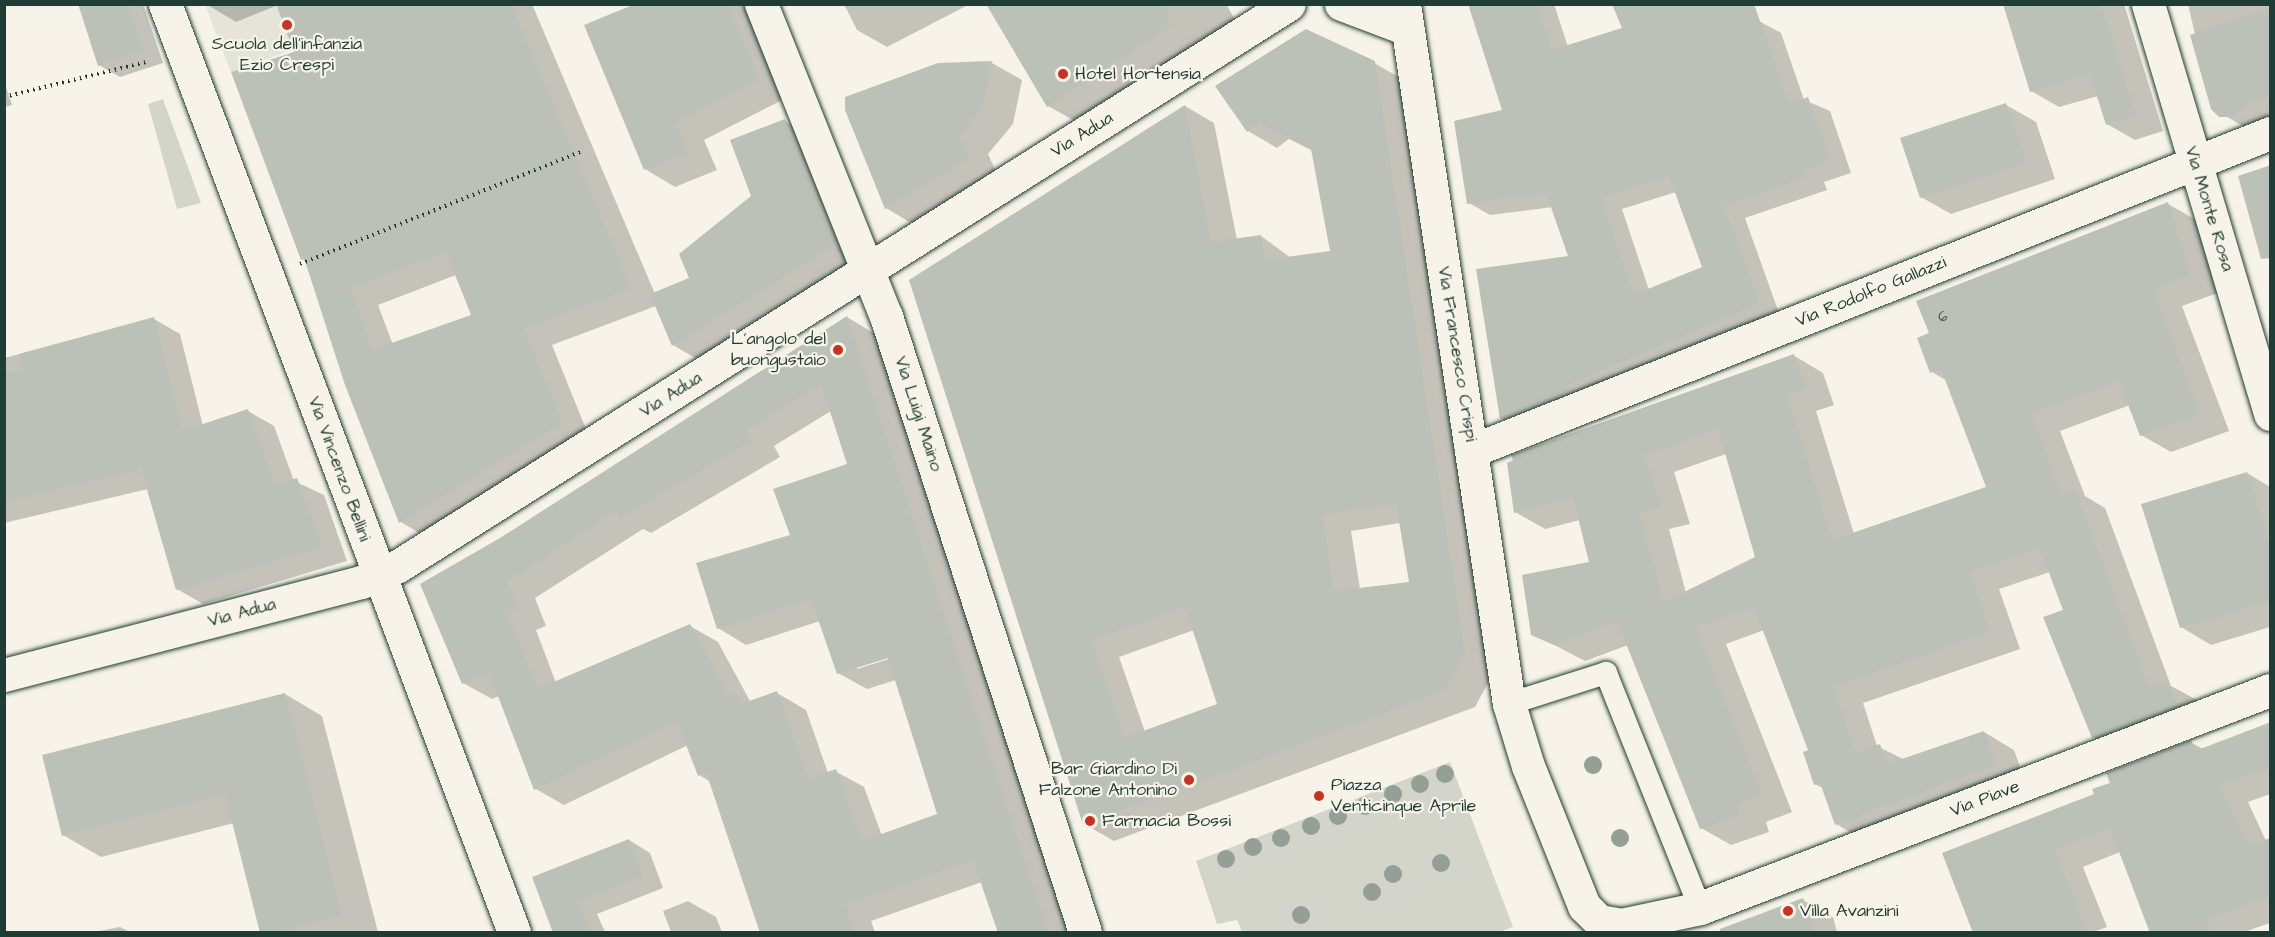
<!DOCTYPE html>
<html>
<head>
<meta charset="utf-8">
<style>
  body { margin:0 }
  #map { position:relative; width:2275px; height:937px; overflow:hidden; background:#f7f3e8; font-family:"Architects Daughter",sans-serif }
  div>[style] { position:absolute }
  .built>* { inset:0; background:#e5e4d9 }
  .green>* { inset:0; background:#d3d5ca }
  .shadow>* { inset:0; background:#0003 }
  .building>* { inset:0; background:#bbc1b6 }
  .path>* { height:4px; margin-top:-2px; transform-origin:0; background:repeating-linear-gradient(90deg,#1f3d34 0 1.5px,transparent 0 6px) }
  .roads { filter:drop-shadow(0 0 2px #1f3d34) drop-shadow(0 0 2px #1f3d34) }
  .service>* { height:22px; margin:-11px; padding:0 11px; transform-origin:11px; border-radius:11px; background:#f7f3e8 }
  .minor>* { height:33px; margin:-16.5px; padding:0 16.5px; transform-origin:16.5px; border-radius:16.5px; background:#f7f3e8 }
  .trees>* { width:18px; height:18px; margin:-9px; border-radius:50%; background:#949f96 }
  .dots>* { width:16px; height:16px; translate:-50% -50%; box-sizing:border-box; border:3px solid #f7f3e8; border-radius:50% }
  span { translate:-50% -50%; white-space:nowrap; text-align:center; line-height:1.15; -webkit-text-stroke:4.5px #f7f3e8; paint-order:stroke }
  .number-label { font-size:15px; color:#465e54 }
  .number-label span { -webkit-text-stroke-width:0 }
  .poi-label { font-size:18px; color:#1f3d34 }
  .left { translate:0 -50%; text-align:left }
  .right { translate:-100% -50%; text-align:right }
  .street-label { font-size:18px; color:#1f3d34 }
  .frame { position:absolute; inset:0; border:6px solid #1f3d34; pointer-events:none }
</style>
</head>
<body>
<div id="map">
  <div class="built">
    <div style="clip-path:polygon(205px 5px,415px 5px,231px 72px)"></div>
  </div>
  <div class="green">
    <div style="clip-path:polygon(163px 99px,201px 203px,177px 209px,148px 104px)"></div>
    <div style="clip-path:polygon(1450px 762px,1513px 927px,1499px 932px,1242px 932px,1237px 920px,1217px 924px,1196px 861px)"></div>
  </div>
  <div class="shadow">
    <div style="clip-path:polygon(79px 4px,143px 4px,163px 63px,120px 77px,99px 65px)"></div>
    <div style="clip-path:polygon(evenodd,206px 4px,532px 4px,655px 294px,691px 279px,753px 197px,785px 121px,814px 138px,864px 262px,702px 362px,673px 345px,656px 306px,552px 345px,590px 439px,429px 539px,401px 522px,347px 385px,306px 261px,302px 259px,296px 53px,278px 5px,236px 22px,206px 4px,456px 275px,473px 316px,393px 345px,378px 305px,456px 275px)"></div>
    <div style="clip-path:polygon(639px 4px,750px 4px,788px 97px,704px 140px,717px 170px,675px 187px,645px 169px)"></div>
    <div style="clip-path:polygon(844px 4px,970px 4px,887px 47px,857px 30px)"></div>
    <div style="clip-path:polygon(1066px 4px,1226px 4px,1238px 25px,1082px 125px,1048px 106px)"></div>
    <div style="clip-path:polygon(evenodd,1470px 4px,1554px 4px,1568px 47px,1759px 21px,1781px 33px,1804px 100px,1830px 111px,1851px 173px,1824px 182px,1827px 190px,1745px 218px,1780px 316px,1522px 431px,1501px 418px,1570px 257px,1553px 207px,1490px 215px,1469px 203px,1504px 111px,1470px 4px,1676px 192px,1703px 268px,1649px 290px,1622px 209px,1676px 192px)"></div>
    <div style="clip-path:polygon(2005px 4px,2124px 4px,2163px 131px,2135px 140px,2107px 124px,2098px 96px,2059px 107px,2031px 91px)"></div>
    <div style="clip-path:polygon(2188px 4px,2270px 4px,2270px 120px,2251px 131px,2212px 108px)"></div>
    <div style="clip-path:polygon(992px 63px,1022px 80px,1013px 124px,988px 154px,998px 176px,916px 226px,886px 208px,847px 110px,938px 64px)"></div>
    <div style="clip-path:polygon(evenodd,1374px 63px,1404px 80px,1494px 672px,1475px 707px,1114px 841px,1084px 824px,911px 281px,1185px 106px,1214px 123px,1237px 240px,1261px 236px,1291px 258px,1332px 252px,1313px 151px,1289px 139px,1277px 148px,1248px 131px,1217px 86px,1374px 63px,1400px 523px,1410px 583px,1360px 589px,1351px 531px,1400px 523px,1374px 63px,1194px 630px,1219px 705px,1145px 732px,1119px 657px,1194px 630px)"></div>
    <div style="clip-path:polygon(4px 81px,12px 105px,4px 107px)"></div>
    <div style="clip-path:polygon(2006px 105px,2036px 122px,2055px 179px,1951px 214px,1921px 197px)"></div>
    <div style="clip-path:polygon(evenodd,2168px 204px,2198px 221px,2220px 292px,2182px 306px,2229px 431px,2171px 452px,2141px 435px,2130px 405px,2060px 431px,2085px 496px,2105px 508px,2171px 686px,2197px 700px,2206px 723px,2123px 754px,2093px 737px,2065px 611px,2050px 572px,1999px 589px,2020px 649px,1863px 703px,1877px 746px,1905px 760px,1984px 732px,2014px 750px,2025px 781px,1866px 841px,1836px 824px,1824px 789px,1815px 784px,1810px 751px,1764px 630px,1726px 644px,1792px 812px,1766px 822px,1769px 832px,1731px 845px,1701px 828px,1628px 645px,1585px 661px,1533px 634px,1591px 564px,1580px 520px,1545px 529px,1515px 512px,1513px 456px,1793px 355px,1823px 373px,1834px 405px,1816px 411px,1854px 534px,1988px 488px,1947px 381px,1932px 372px,2168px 204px,1726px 454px,1756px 558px,1686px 593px,1669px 529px,1690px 524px,1674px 472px,1726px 454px)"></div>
    <div style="clip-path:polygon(evenodd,847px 317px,875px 334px,1073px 932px,999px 932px,982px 882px,871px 921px,875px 932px,762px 932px,711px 782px,699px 775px,688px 745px,564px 805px,536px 789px,499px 696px,492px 699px,463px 683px,500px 539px,847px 317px,831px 411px,848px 465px,718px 628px,746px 645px,820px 621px,838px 673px,867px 689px,896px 680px,939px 815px,882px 836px,864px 787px,835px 771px,828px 773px,806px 710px,777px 693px,751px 703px,718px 642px,690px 626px,556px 683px,536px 630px,546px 626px,535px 598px,643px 529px,651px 533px,780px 457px,774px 446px,831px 411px,847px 317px,894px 654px,895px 657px,857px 669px,857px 666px,894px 654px)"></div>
    <div style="clip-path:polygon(154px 319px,180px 334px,203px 426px,248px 411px,274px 426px,294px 481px,324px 495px,347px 561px,203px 604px,177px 589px,148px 489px,4px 523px,4px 358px)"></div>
    <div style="clip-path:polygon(2247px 473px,2270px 487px,2270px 627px,2211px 645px,2181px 627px)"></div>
    <div style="clip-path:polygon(285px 694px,322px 716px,378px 932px,262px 932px,234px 823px,101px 857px,63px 835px)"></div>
    <div style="clip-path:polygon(2270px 723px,2270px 794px,2248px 802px,2266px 841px,2270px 839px,2270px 923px,2244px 932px,2150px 932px,2120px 852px,2083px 867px,2107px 927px,2093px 932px,1975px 932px,2096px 795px,2112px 783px,2190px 742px,2203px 749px)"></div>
    <div style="clip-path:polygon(629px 840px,650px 853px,663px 888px,597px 914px,605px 932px,555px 932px,534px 878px)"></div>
    <div style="clip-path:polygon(1803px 900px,1833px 917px,1837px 932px,1738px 932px)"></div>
    <div style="clip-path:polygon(688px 901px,716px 917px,722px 932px,671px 932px,663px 911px)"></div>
    <div style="clip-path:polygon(120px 927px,130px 932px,94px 932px)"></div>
  </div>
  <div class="building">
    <div style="clip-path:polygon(78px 4px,127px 4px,143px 51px,98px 66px)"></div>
    <div style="clip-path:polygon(evenodd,276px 4px,511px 4px,631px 288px,524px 329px,562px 423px,399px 523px,345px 385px,304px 258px,301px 260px,231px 72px,294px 52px,276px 4px,446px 252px,471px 315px,372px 350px,350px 288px,446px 252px)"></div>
    <div style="clip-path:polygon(635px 4px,728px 4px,759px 80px,675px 123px,688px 153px,644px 170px,584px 25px)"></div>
    <div style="clip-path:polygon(986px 4px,1166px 4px,1170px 27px,1047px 107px)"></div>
    <div style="clip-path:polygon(evenodd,1468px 4px,1537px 4px,1552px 50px,1622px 28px,1612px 4px,1754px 4px,1789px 104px,1808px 97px,1830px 160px,1804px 170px,1806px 177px,1724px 206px,1759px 303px,1566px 386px,1568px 392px,1500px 419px,1476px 269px,1568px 256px,1546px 193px,1467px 204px,1454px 121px,1502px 110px,1468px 4px,1669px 176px,1702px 267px,1633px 295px,1601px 197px,1669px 176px)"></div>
    <div style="clip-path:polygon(2003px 4px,2101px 4px,2136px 115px,2106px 125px,2090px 74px,2030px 92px)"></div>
    <div style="clip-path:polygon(2271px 8px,2271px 95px,2245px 105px,2233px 117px,2219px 117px,2211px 109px,2190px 35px)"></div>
    <div style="clip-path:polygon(evenodd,1306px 29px,1375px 61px,1465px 654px,1445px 690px,1083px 825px,909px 280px,1185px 105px,1211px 242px,1261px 235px,1265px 260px,1330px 251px,1311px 149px,1259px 123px,1247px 132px,1215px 86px,1306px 29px,1396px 503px,1409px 582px,1334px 591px,1322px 515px,1396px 503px,1306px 29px,1185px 607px,1217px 704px,1124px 738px,1091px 640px,1185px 607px)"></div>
    <div style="clip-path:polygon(992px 61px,983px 107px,959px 136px,969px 159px,885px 209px,845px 110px,845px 97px,938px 63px)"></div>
    <div style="clip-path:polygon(2006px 103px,2026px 162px,1920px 198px,1900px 138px)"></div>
    <div style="clip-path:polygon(785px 119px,835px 245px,672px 346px,650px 294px,689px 278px,679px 254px,751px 196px,730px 140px)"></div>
    <div style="clip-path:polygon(2271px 165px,2271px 258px,2261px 259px,2238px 176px)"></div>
    <div style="clip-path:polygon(evenodd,2168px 202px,2190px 275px,2153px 289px,2200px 414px,2140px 436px,2119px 381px,2031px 413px,2061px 494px,2075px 489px,2149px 687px,2167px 681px,2177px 706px,2092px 738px,2043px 617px,2063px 610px,2040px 549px,1970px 572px,1990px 632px,1834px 686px,1855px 753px,1880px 744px,1887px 764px,1984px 731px,1996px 764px,1835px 825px,1820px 783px,1814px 785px,1803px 752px,1808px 750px,1754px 607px,1696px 627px,1762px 795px,1737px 805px,1740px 815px,1700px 829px,1617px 621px,1554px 645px,1531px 635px,1522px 575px,1589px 562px,1573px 497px,1514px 513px,1507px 463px,1513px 460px,1511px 455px,1794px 354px,1805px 388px,1787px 394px,1832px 540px,1986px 487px,1941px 369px,1930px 373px,1917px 338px,1929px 333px,1916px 301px,2168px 202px,1718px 429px,1755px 557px,1664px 602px,1639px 512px,1661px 507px,1645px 455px,1718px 429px)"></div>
    <div style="clip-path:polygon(evenodd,847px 316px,934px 585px,1049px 933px,998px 933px,973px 860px,846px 904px,853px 933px,760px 933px,706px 772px,698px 776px,677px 721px,534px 790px,489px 673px,462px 684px,420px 584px,500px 538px,847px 316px,821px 384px,847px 464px,773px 489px,790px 535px,696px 563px,717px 629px,811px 599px,837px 674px,888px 658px,937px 814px,862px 841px,836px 769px,808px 779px,777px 691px,741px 704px,737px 694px,730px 698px,690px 624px,537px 689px,508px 614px,519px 609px,507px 582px,616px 511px,621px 518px,752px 440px,747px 430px,821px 384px)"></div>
    <div style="clip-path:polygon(154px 317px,182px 431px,248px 409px,275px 485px,297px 478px,322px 547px,176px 590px,141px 469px,4px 502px,4px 374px,23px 370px,19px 354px)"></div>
    <div style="clip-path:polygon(2247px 472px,2271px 549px,2271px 601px,2180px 628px,2141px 504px)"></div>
    <div style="clip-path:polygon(285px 693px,342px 915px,275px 933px,260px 933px,225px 794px,62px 836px,42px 755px)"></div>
    <div style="clip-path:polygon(2271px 722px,2271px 767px,2219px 785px,2248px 845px,2271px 838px,2271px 896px,2206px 919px,2210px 933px,2150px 933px,2110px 828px,2055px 850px,2087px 933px,1973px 933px,1942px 853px,2094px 794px,2092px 789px,2110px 783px,2106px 773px,2191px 740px,2195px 751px)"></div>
    <div style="clip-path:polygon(629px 839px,643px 876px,577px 902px,590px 933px,553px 933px,532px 877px)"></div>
    <div style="clip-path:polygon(1803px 898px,1813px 933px,1720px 933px,1720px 929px)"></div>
  </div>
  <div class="path">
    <div style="left:4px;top:97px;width:146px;rotate:-13.8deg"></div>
    <div style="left:300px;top:264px;width:305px;rotate:-21.8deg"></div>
  </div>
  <div class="roads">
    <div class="service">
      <div style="left:1509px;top:704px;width:102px;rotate:-17.7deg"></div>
      <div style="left:1606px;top:673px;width:253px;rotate:68.2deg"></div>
    </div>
    <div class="minor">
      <div style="left:165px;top:4px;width:991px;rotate:69.39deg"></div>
      <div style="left:761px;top:4px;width:336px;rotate:68.2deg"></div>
      <div style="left:886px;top:316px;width:647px;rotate:72.1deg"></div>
      <div style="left:1341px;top:4px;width:71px;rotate:20.7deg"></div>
      <div style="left:1404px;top:4px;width:708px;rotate:81.47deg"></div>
      <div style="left:1509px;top:704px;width:65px;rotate:73deg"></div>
      <div style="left:1528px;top:766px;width:151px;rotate:68.2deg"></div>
      <div style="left:1584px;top:906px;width:21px;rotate:45deg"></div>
      <div style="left:1599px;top:921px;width:22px;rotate:10deg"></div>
      <div style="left:1621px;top:925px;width:81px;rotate:-12.1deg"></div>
      <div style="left:1700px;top:908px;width:610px;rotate:-20.93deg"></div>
      <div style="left:2148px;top:4px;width:428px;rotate:73.4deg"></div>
      <div style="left:1471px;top:451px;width:860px;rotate:-21.7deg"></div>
      <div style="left:4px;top:675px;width:369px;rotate:-14.6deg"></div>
      <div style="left:361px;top:582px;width:40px;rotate:-23.4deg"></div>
      <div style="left:398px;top:566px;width:1053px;rotate:-32.24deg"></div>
    </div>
  </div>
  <div class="trees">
    <div style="left:1593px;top:765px"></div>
    <div style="left:1445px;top:774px"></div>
    <div style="left:1420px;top:784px"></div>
    <div style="left:1393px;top:794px"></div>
    <div style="left:1365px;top:806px"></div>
    <div style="left:1338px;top:816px"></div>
    <div style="left:1311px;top:826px"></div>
    <div style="left:1281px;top:838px"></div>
    <div style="left:1620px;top:838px"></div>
    <div style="left:1253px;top:847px"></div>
    <div style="left:1226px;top:859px"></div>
    <div style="left:1441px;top:863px"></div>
    <div style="left:1393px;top:874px"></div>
    <div style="left:1372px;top:892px"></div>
    <div style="left:1301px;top:915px"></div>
  </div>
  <div class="dots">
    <div style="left:287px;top:25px;background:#c8321e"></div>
    <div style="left:1063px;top:74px;background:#c8321e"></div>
    <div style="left:838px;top:350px;background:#c8321e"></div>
    <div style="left:1189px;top:780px;background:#c8321e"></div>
    <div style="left:1319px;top:796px;background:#c8321e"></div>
    <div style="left:1090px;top:821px;background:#c8321e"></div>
    <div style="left:1788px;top:911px;background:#c8321e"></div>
  </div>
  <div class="number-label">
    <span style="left:1943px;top:317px">6</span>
  </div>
  <div class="poi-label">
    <span style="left:287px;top:55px">Scuola dell'infanzia<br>Ezio Crespi</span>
    <span class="left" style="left:1075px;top:74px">Hotel Hortensia</span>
    <span class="right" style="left:826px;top:350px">L'angolo del<br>buongustaio</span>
    <span class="right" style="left:1177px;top:780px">Bar Giardino Di<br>Falzone Antonino</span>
    <span class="left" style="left:1331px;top:796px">Piazza<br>Venticinque Aprile</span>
    <span class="left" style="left:1102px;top:821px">Farmacia Bossi</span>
    <span class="left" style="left:1800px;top:911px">Villa Avanzini</span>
  </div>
  <div class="street-label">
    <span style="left:1082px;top:135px;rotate:-32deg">Via Adua</span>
    <span style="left:2209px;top:209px;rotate:73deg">Via Monte Rosa</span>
    <span style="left:1871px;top:292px;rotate:-22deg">Via Rodolfo Gallazzi</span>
    <span style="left:1457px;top:354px;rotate:81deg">Via Francesco Crispi</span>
    <span style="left:671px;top:395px;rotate:-32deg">Via Adua</span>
    <span style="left:918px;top:414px;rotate:72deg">Via Luigi Maino</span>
    <span style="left:339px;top:469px;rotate:70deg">Via Vincenzo Bellini</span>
    <span style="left:242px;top:613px;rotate:-15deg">Via Adua</span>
    <span style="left:1985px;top:799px;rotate:-21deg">Via Piave</span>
  </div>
  <div class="frame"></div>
</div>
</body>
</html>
